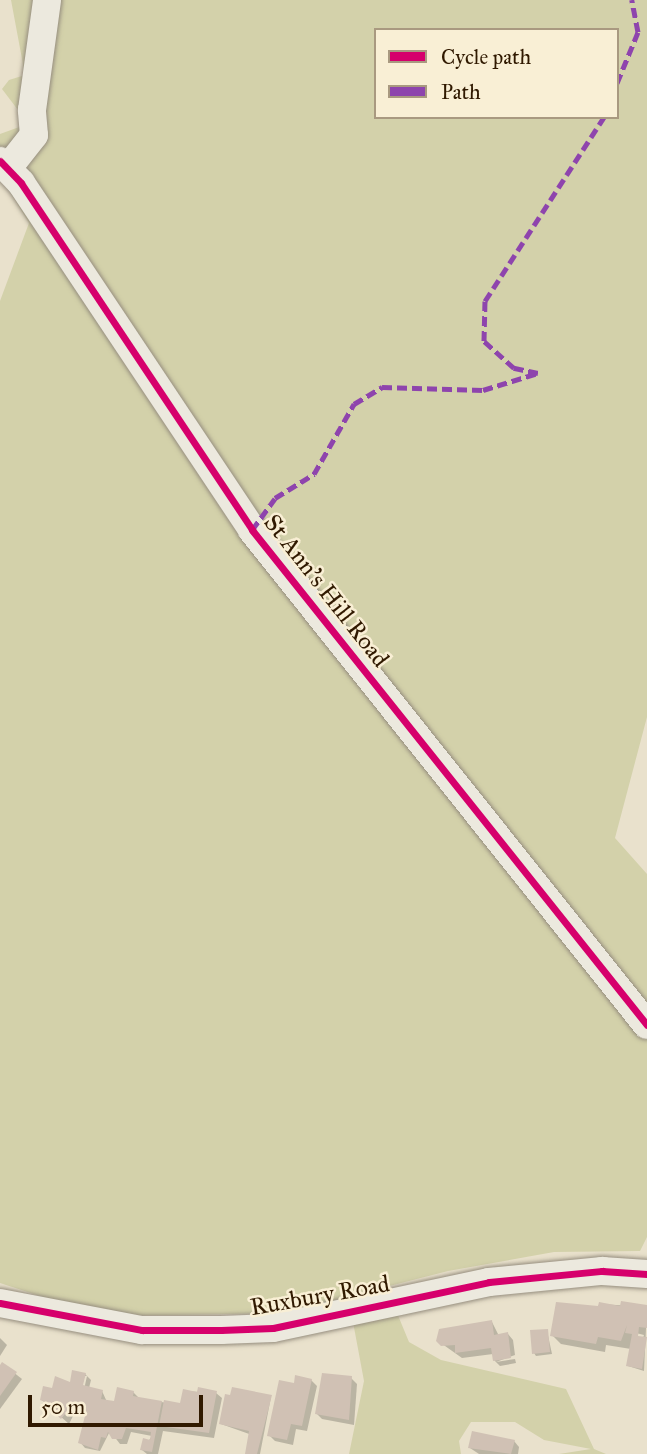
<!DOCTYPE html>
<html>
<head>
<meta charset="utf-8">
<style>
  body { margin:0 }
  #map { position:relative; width:647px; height:1454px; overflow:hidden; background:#e9e1cc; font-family:"IM FELL Great Primer",serif }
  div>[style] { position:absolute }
  .green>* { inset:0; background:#d3d1aa }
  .shadow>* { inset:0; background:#0003 }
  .building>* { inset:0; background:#d0c1b4 }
  .roads { filter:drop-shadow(0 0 2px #968e7f) drop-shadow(0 0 2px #968e7f) }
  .minor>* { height:28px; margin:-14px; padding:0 14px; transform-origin:14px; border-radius:14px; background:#ece9de }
  .quiet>* { height:5px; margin-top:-2.5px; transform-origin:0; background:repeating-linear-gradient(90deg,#8e44ad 0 10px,transparent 0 15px) }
  .cycleway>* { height:7px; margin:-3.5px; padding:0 3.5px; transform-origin:3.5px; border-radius:3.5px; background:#d6006c }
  span { translate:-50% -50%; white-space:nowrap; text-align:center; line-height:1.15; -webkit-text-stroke:5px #f9efd5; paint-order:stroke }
  .street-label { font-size:24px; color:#301900 }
  .legend { position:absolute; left:374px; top:28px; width:245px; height:91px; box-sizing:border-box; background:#f9efd5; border:2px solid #a99980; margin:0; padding:9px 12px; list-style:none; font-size:21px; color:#301900 }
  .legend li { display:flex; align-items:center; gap:14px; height:35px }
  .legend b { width:35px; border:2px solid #a99980 }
  .scale { position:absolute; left:28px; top:1395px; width:175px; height:32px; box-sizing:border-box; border:4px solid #301900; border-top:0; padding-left:9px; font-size:21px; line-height:24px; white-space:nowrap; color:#301900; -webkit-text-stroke:5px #f9efd5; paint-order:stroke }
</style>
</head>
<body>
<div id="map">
  <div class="green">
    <div style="clip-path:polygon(evenodd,11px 0,647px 0,647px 717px,615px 838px,647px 874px,647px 1237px,640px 1251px,554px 1252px,448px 1271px,284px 1313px,101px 1316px,0 1283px,0 301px,29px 223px,0 176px,0 134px,22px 126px,18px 110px,2px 89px,9px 80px,25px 75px,11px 0,376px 30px,617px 30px,617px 117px,376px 117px,376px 30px)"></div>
    <div style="clip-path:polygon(397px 1313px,409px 1342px,441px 1360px,566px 1389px,594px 1449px,606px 1454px,559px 1454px,591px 1449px,544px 1440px,515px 1422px,471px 1422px,459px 1441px,461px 1454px,349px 1454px,364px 1381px,353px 1322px)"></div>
  </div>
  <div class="shadow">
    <div style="clip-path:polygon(evenodd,601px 1304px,647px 1307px,644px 1371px,628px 1366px,631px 1349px,606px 1345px,605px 1352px,561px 1344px,552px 1335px,601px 1304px,632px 1332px,644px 1335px,643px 1338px,632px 1336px,632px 1332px)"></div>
    <div style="clip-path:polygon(492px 1322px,499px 1336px,508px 1334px,513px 1340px,515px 1355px,496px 1362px,515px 1359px,516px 1363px,500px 1366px,494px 1360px,493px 1354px,462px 1358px,438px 1341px)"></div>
    <div style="clip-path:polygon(547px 1331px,552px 1354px,536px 1356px,534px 1353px)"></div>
    <div style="clip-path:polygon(0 1338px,7px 1345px,0 1356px)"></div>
    <div style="clip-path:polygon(3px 1364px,22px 1379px,0 1409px,0 1368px)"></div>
    <div style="clip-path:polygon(evenodd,85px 1374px,91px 1380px,89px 1388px,102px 1391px,107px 1402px,113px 1403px,133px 1392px,140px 1399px,182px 1405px,184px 1391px,216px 1393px,222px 1398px,214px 1438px,163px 1431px,158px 1454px,147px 1454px,142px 1450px,152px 1436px,131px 1432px,127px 1444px,120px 1444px,110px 1431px,100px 1451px,85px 1448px,80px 1442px,87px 1416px,74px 1414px,69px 1424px,42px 1400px,85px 1374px,83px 1376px,87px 1376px,83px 1394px,83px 1376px)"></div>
    <div style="clip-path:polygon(351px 1378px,357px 1384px,354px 1425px,322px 1419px,316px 1413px)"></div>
    <div style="clip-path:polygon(311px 1380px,317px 1386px,307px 1431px,296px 1429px,293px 1445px,275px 1441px,269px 1435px,295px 1385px)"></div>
    <div style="clip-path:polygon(271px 1397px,260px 1454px,247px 1454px,252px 1435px,221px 1424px)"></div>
    <div style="clip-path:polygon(514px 1441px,519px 1447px,518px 1454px,479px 1454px,470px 1448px)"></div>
  </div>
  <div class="building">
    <div style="clip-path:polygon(621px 1301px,647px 1305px,647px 1328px,639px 1327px,638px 1336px,647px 1337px,642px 1369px,626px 1366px,632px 1334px,625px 1333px,627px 1325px,621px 1341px,598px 1337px,596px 1344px,550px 1336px,556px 1302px,598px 1306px,599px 1302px,620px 1306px)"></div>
    <div style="clip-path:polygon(492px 1320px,494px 1335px,508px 1332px,511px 1358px,493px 1361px,491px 1348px,455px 1353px,455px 1345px,441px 1346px,436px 1341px,439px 1329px)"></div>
    <div style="clip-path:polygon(548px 1329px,550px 1352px,532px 1354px,530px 1330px)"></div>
    <div style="clip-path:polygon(2px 1362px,17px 1372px,0 1396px,0 1365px)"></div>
    <div style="clip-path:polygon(72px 1370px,86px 1373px,83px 1385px,103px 1390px,101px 1399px,114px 1401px,117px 1387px,134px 1391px,133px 1396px,162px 1401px,152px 1452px,140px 1450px,143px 1438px,150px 1440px,151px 1432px,126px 1428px,122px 1439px,112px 1439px,108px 1432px,106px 1438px,101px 1437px,98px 1450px,78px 1443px,86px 1412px,69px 1409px,61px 1419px,52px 1411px,55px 1406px,40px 1400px,43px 1386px,52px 1388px,55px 1376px,70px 1382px)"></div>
    <div style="clip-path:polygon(322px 1373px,352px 1376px,349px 1420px,315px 1414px)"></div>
    <div style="clip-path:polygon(295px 1375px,312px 1379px,302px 1426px,291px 1424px,287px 1440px,267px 1436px,279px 1380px,294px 1383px)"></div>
    <div style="clip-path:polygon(198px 1387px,217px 1391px,209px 1433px,159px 1426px,164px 1400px,180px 1403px,183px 1389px,197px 1392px)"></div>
    <div style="clip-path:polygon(232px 1387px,272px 1395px,257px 1454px,245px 1454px,249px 1431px,219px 1424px,225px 1394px,230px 1395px)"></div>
    <div style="clip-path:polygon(472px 1431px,515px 1440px,511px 1454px,468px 1448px)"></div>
  </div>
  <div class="roads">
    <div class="minor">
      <div style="left:0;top:161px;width:30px;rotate:46deg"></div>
      <div style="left:21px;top:183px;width:417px;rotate:56.3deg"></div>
      <div style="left:252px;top:530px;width:633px;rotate:51.41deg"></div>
      <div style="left:8px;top:168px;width:42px;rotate:-51.8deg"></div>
      <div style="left:34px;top:135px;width:25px;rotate:-95deg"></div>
      <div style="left:32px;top:110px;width:111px;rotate:-82.2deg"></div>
      <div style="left:0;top:1303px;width:145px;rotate:10.8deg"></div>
      <div style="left:142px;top:1330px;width:79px"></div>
      <div style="left:221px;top:1330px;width:52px;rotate:-2.2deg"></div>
      <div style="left:273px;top:1328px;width:221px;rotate:-12deg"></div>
      <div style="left:489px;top:1282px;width:114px;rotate:-5.6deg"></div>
      <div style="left:602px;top:1271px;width:45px;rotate:3.8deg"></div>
    </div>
  </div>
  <div class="quiet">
    <div style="left:617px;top:83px;width:55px;rotate:-67.6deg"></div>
    <div style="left:638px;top:32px;width:33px;rotate:-101deg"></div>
    <div style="left:252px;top:530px;width:39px;rotate:-54deg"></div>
    <div style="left:275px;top:498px;width:46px;rotate:-31.6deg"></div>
    <div style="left:314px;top:474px;width:81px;rotate:-60.3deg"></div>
    <div style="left:354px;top:404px;width:33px;rotate:-31deg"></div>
    <div style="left:382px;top:387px;width:101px;rotate:1.7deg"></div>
    <div style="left:483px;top:390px;width:58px;rotate:-17.2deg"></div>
    <div style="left:538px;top:373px;width:25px;rotate:-168deg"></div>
    <div style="left:514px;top:368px;width:40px;rotate:-138deg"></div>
    <div style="left:484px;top:341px;width:40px;rotate:-88.6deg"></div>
    <div style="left:485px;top:301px;width:219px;rotate:-57.1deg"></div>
  </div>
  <div class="cycleway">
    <div style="left:0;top:161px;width:30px;rotate:46deg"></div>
    <div style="left:21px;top:183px;width:417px;rotate:56.3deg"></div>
    <div style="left:252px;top:530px;width:633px;rotate:51.41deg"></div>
    <div style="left:0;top:1303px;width:145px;rotate:10.8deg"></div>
    <div style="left:142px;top:1330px;width:79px"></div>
    <div style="left:221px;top:1330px;width:52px;rotate:-2.2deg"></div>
    <div style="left:273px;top:1328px;width:221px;rotate:-12deg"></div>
    <div style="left:489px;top:1282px;width:114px;rotate:-5.6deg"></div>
    <div style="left:602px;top:1271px;width:45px;rotate:3.8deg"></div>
  </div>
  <div class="street-label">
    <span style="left:326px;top:591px;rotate:52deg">St Ann's Hill Road</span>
    <span style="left:320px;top:1296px;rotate:-10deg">Ruxbury Road</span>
  </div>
  <ul class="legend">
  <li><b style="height:9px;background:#d6006c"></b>Cycle path</li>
  <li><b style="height:9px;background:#8e44ad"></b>Path</li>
  </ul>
  <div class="scale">50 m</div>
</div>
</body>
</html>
